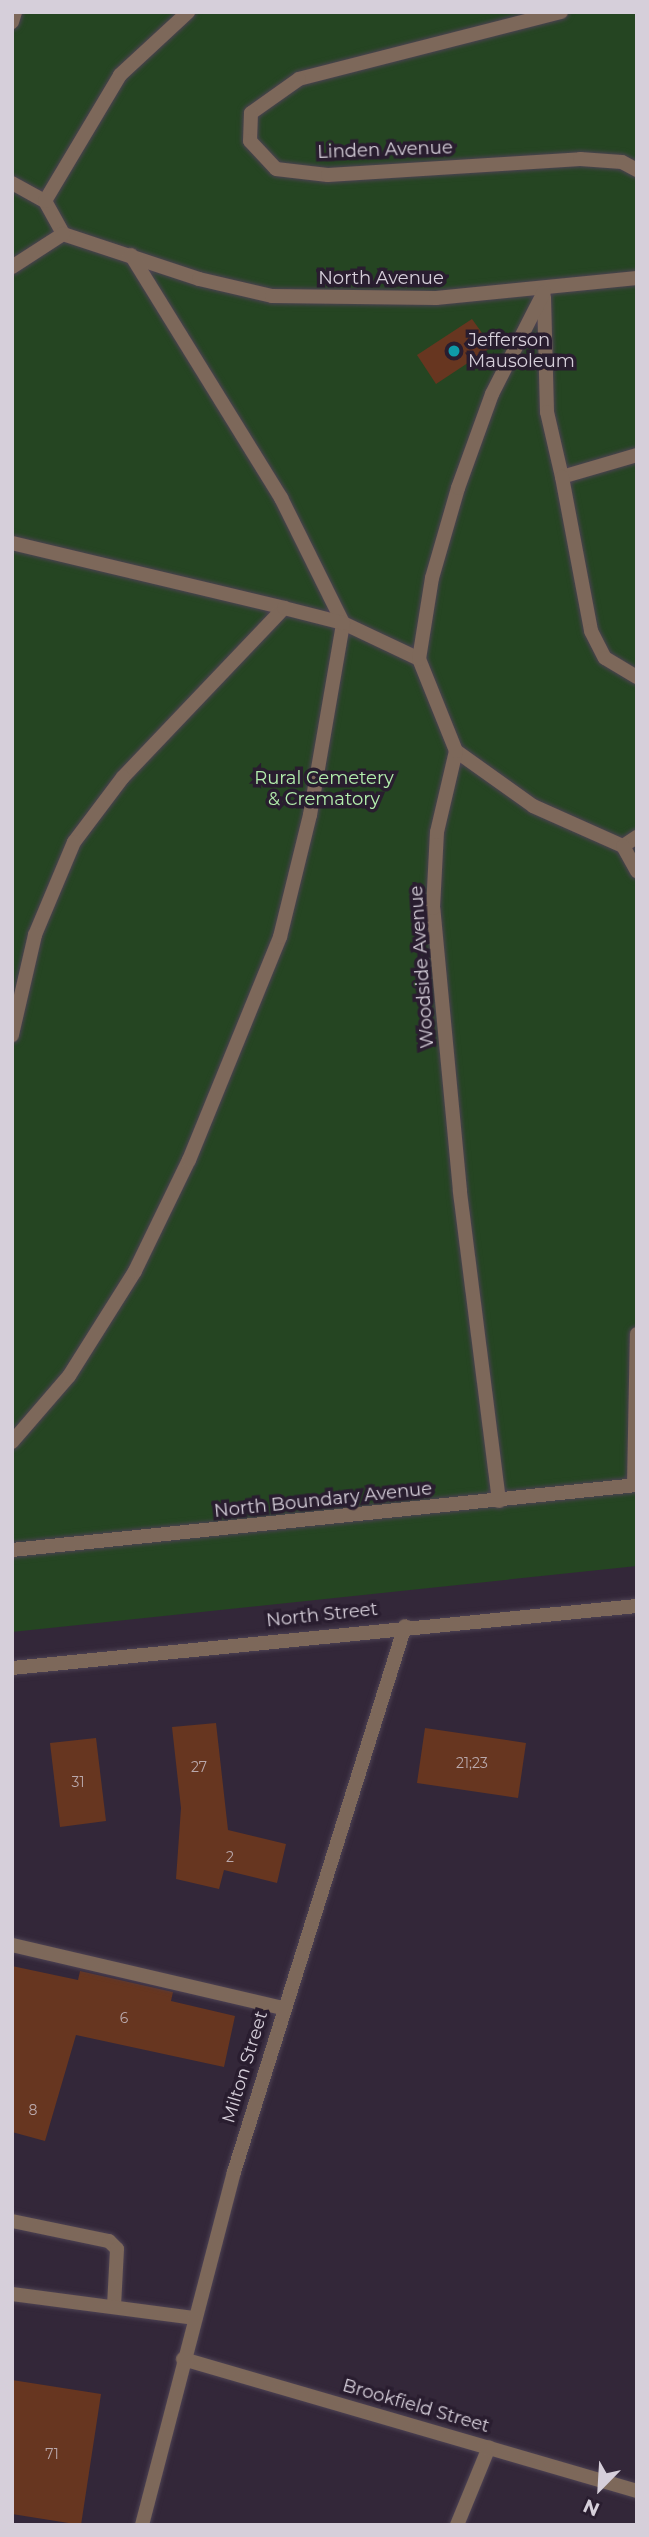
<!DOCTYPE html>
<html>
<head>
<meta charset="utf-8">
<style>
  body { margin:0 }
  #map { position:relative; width:649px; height:2537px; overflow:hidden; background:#332739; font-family:Montserrat,sans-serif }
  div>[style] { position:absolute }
  .green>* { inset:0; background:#254522 }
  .building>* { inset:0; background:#673620 }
  .roads { filter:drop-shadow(0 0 2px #4d4253) drop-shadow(0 0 2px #4d4253) }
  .lane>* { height:14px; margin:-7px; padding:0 7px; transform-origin:7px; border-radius:7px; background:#7d685a }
  .street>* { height:14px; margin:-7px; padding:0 7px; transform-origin:7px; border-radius:7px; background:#7d685a }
  .dots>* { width:19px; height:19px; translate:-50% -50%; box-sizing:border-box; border:4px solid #291d2f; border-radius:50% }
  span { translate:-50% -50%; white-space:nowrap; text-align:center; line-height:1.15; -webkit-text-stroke:7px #291d2f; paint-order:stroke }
  .number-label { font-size:14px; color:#baa9ac }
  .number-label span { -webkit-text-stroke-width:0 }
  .street-label { font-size:18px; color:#d6cfda }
  .poi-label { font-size:18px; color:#d6cfda }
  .left { translate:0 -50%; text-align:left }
  .park-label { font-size:18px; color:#b3efad }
  .frame { position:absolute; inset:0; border:14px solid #d6cfda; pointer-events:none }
  .north { position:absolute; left:565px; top:2453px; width:70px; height:70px; -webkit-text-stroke:5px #291d2f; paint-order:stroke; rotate:204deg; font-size:19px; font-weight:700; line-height:28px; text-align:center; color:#d6cfda }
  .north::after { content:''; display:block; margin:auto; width:24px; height:32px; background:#d6cfda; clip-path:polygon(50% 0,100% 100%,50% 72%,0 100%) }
</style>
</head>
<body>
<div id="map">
  <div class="green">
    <div style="clip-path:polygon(12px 12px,637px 12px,637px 1566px,12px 1632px)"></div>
  </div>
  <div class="building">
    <div style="clip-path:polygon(472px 319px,492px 347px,436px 384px,417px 355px)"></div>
    <div style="clip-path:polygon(216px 1723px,228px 1830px,286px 1844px,277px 1883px,224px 1870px,219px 1889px,176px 1879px,181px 1808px,172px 1727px)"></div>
    <div style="clip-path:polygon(425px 1728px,526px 1743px,518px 1798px,417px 1783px)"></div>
    <div style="clip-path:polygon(96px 1738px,106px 1821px,60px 1827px,50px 1743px)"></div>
    <div style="clip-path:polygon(12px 1966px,78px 1980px,80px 1971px,173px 1992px,171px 2001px,235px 2016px,224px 2067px,76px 2035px,45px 2141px,12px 2132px)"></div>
    <div style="clip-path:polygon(12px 2380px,101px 2394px,81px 2525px,12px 2514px)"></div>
  </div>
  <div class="roads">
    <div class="lane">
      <div style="left:561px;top:12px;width:270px;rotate:165.7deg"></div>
      <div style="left:299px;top:79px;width:59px;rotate:144.7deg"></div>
      <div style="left:251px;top:113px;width:28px;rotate:92deg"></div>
      <div style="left:250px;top:141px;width:38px;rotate:47deg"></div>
      <div style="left:276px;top:169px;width:52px;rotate:6.6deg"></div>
      <div style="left:328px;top:175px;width:253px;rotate:-3.6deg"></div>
      <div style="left:580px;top:159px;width:42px;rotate:4.1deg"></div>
      <div style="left:622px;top:162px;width:17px;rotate:28deg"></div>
      <div style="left:12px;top:22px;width:10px;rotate:-73deg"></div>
      <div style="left:12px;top:183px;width:38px;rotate:29deg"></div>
      <div style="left:45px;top:201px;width:38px;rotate:61deg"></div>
      <div style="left:45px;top:201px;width:147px;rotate:-59.2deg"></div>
      <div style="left:120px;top:75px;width:93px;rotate:-42.8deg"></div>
      <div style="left:63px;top:234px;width:143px;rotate:18.3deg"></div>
      <div style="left:199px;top:279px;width:75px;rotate:13.1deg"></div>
      <div style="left:272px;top:296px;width:164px;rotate:0.7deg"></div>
      <div style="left:436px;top:298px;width:202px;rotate:-5.7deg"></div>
      <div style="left:131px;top:255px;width:286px;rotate:58.3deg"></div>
      <div style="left:281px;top:498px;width:140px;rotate:63.6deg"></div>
      <div style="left:343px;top:623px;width:84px;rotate:25.3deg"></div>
      <div style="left:12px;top:267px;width:61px;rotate:-32.9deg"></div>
      <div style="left:544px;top:297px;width:115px;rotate:88.5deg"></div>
      <div style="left:547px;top:412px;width:67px;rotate:77deg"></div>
      <div style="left:637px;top:455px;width:78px;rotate:163.7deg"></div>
      <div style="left:562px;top:477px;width:157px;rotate:79.3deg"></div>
      <div style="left:591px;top:631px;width:30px;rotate:63deg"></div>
      <div style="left:605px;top:658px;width:37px;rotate:31deg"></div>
      <div style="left:12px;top:543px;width:280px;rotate:13.4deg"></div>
      <div style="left:284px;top:608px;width:233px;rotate:133.6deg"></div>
      <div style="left:123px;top:777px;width:81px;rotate:127deg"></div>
      <div style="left:74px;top:842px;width:101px;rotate:112.8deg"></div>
      <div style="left:35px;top:935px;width:103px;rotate:103deg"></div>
      <div style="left:456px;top:751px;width:95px;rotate:35.5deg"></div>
      <div style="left:533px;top:806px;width:98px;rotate:24deg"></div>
      <div style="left:623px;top:846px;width:17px;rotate:-33deg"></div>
      <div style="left:623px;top:846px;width:29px;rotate:61deg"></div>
      <div style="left:12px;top:1442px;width:87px;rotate:-49.2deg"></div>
      <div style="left:69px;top:1376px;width:124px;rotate:-57.8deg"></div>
      <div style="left:135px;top:1271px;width:123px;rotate:-64.1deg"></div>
      <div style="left:189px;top:1160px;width:241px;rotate:-67.8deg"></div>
      <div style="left:280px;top:937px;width:126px;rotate:-76.2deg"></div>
      <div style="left:310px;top:815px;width:195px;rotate:-80.2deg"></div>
      <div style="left:343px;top:623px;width:61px;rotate:-165.7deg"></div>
      <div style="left:634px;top:1485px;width:151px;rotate:-88.9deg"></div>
      <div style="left:499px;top:1501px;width:312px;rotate:-97.2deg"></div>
      <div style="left:460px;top:1191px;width:284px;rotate:-95.4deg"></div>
      <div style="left:433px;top:908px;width:76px;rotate:-87deg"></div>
      <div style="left:437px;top:832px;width:83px;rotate:-76.8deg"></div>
      <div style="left:456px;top:751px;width:99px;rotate:-111.9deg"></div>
      <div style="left:419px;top:659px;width:82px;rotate:-80.9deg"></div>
      <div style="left:432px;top:578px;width:94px;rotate:-73.9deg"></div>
      <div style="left:458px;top:488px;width:100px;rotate:-70.1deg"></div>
      <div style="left:492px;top:394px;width:114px;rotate:-63deg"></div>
      <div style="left:12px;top:1550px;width:628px;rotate:-5.94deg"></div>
      <div style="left:12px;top:1945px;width:278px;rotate:13.1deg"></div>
      <div style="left:12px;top:2221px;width:99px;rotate:11.7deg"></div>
      <div style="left:109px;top:2241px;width:11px;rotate:45deg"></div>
      <div style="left:117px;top:2249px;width:58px;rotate:93deg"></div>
      <div style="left:12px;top:2294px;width:185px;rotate:7.5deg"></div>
      <div style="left:457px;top:2525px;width:84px;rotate:-67.7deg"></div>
    </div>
    <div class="street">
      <div style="left:12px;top:1668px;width:628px;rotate:-5.67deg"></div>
      <div style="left:183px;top:2359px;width:473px;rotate:16.2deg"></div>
      <div style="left:142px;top:2525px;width:365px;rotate:-75.4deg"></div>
      <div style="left:234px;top:2172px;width:572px;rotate:-72.61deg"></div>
    </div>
  </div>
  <div class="dots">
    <div style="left:454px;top:351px;background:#0f9aa8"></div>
  </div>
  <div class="number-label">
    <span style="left:472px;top:1763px">21;23</span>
    <span style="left:199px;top:1767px">27</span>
    <span style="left:78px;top:1782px">31</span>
    <span style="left:230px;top:1857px">2</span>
    <span style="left:124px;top:2018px">6</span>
    <span style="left:33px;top:2110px">8</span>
    <span style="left:52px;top:2454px">71</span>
  </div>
  <div class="street-label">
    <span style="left:385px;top:150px;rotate:-2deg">Linden Avenue</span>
    <span style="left:381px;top:278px">North Avenue</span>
    <span style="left:422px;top:967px;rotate:-94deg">Woodside Avenue</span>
    <span style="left:323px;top:1500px;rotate:-6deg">North Boundary Avenue</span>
    <span style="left:322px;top:1615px;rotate:-6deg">North Street</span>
    <span style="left:245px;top:2067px;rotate:-73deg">Milton Street</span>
    <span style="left:416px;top:2406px;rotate:16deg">Brookfield Street</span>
  </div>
  <div class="poi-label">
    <span class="left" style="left:468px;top:351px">Jefferson<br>Mausoleum</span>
  </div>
  <div class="park-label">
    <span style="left:324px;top:789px">Rural Cemetery<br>&amp; Crematory</span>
  </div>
  <div class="frame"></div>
  <div class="north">N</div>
</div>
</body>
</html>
